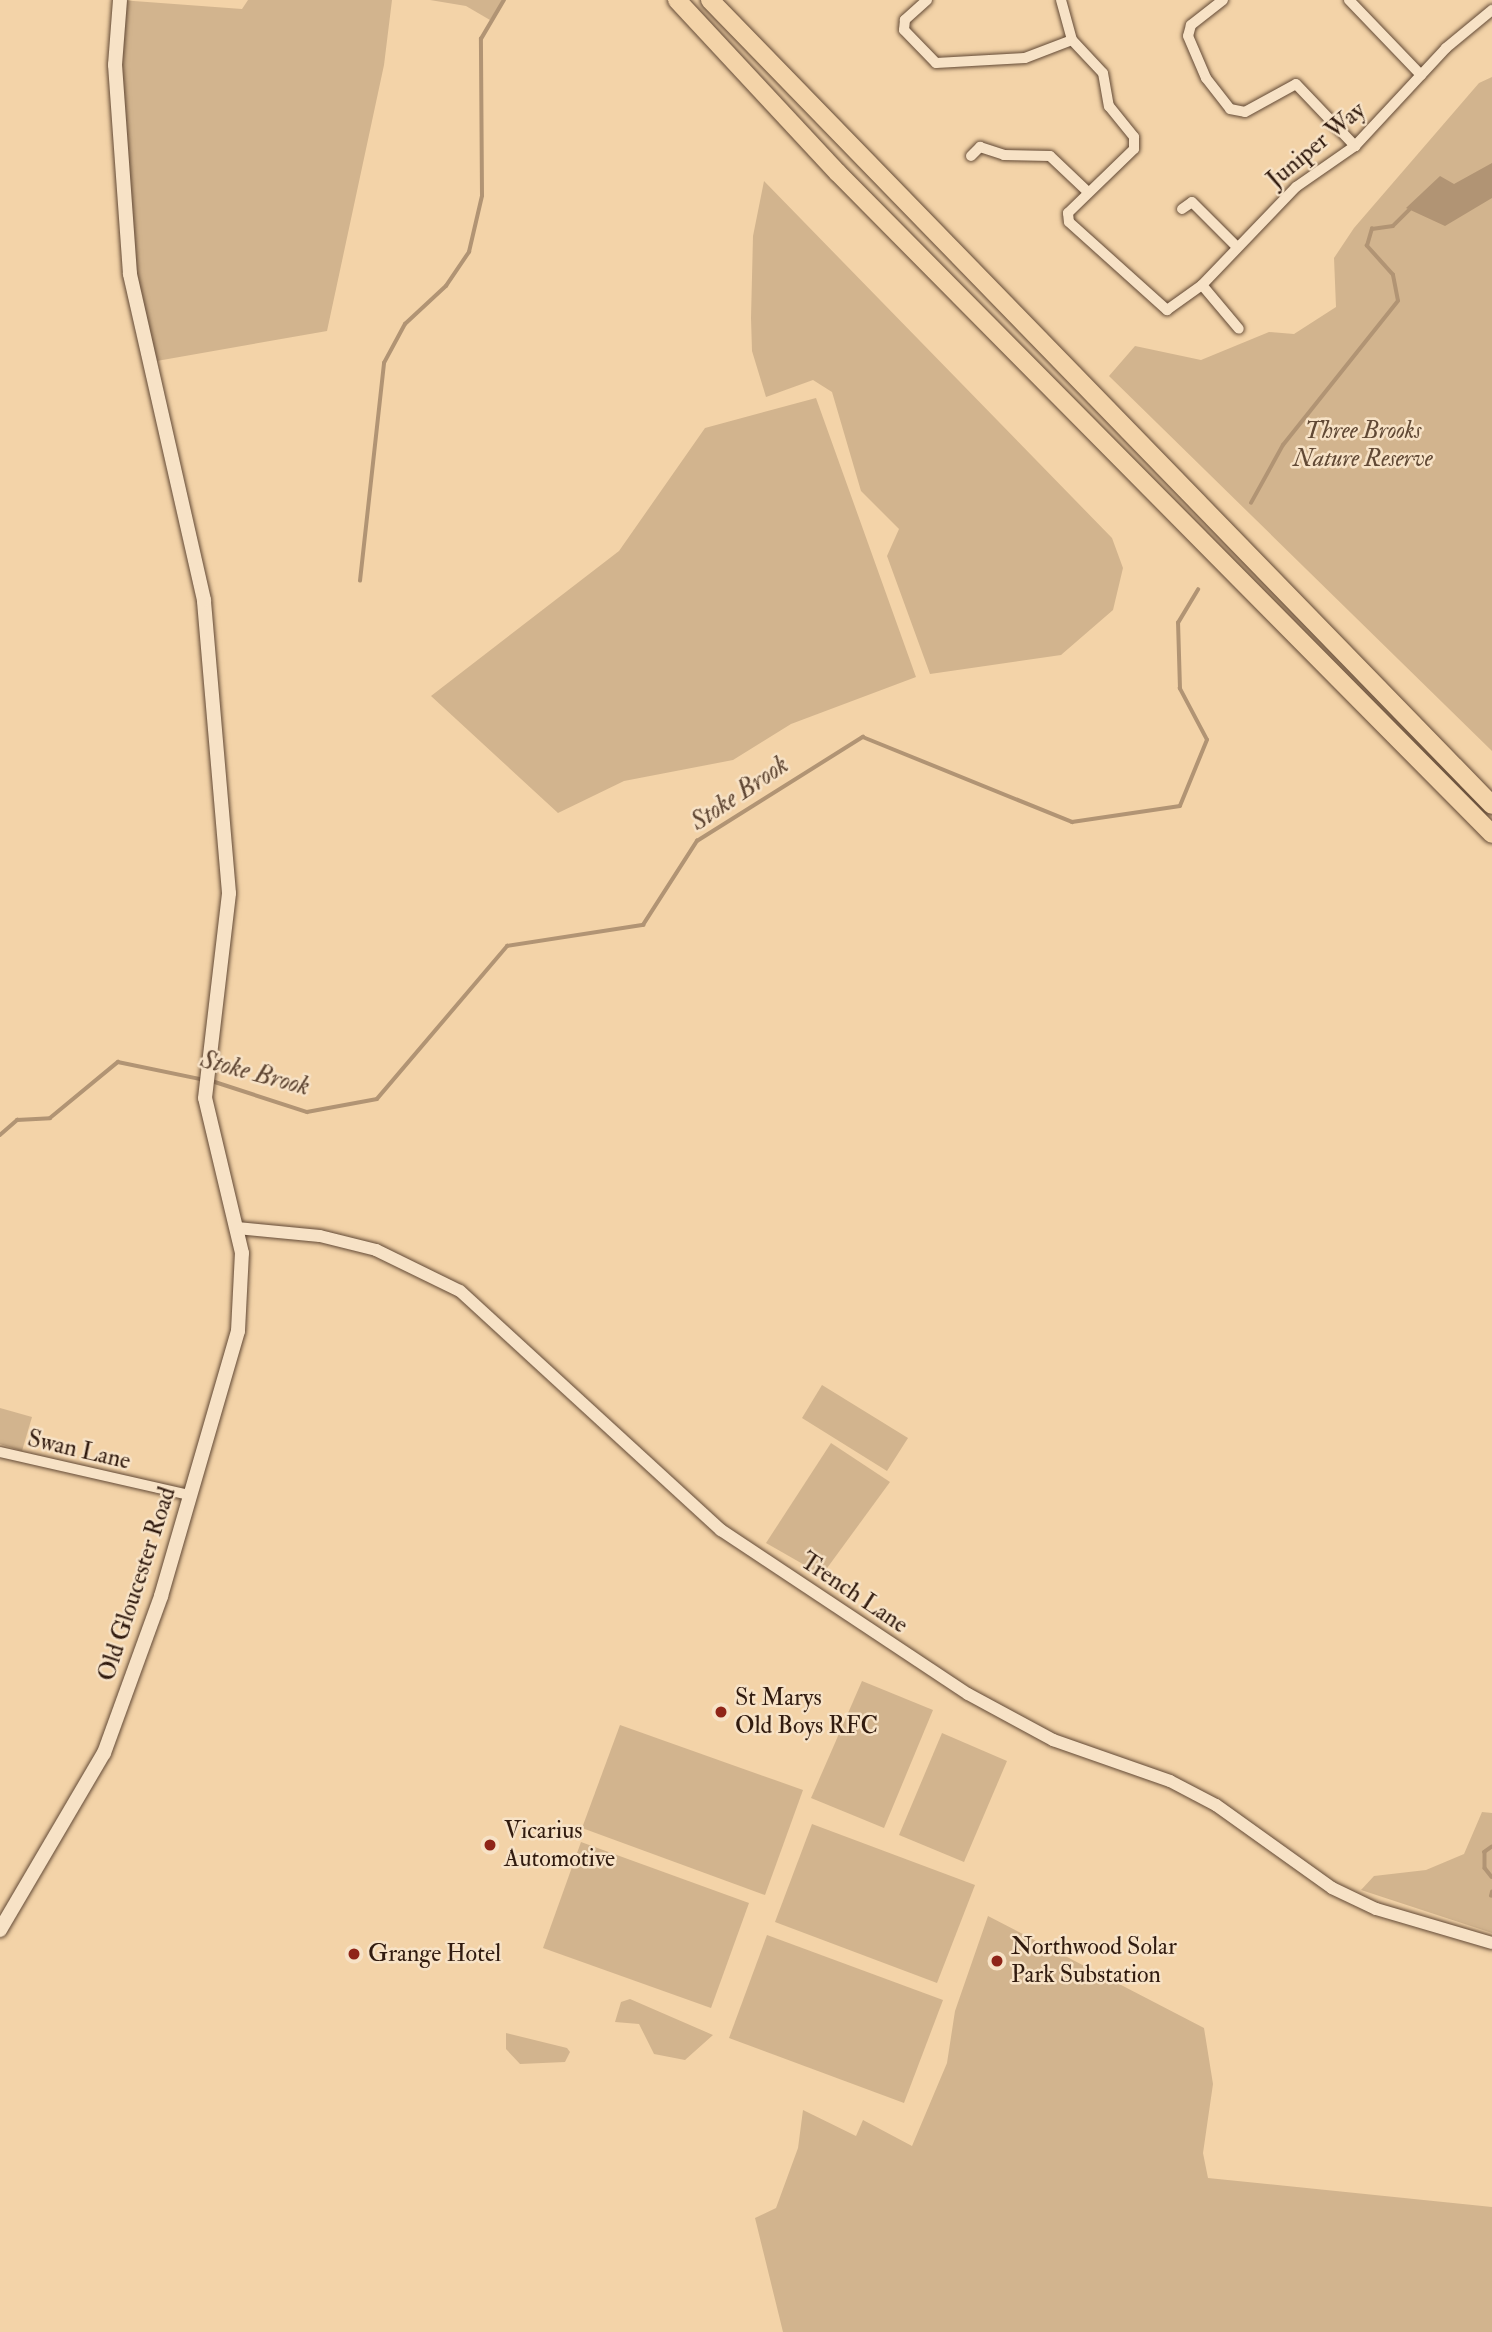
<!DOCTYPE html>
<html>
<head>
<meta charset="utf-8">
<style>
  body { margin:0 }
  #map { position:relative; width:1492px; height:2332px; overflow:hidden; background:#f3d3a8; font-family:"IM FELL Double Pica",serif }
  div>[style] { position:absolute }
  .green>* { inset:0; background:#d2b48e }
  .water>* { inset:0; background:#b19474 }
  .stream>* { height:3.5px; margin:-1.75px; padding:0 1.75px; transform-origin:1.75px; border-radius:1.75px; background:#b19474 }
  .roads { filter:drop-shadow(0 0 2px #624935) drop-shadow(0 0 2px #624935) }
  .minor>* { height:10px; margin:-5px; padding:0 5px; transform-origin:5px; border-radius:5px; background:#f7e2c6 }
  .tertiary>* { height:12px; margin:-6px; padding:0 6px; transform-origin:6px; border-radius:6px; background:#f7e2c6 }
  .secondary>* { height:14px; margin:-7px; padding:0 7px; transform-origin:7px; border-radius:7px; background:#f7e2c6 }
  .motorway>* { height:18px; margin:-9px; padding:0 9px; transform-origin:9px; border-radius:9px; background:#f3d3a8 }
  .dots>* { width:19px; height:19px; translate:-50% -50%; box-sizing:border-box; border:4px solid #f7e2c6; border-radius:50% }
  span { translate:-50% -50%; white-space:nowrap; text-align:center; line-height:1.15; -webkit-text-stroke:5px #f7e2c6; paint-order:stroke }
  .street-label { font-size:24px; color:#311b0f }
  .park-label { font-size:24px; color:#614935; font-style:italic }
  .poi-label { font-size:24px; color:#311b0f }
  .left { translate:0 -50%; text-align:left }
  .water-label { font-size:26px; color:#5e4532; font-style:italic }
</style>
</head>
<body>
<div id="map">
  <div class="green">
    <div style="clip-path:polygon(120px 0,242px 9px,248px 0,392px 0,384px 65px,327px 331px,151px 362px,130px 274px)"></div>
    <div style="clip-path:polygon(430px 0,504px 0,490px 20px,466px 6px)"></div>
    <div style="clip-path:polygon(1492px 77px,1492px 751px,1109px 376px,1135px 346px,1201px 360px,1269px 332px,1294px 334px,1336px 307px,1334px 258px,1354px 228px,1479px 83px)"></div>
    <div style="clip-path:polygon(764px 181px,1112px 538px,1123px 568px,1113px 610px,1061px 655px,930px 674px,887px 556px,899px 529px,861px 491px,832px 392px,813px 380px,766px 397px,752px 351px,751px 318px,753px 236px)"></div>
    <div style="clip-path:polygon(816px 398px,916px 677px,791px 724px,733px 760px,624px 781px,558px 813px,431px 696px,619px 551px,705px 428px)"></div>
    <div style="clip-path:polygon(822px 1385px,908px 1438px,887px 1471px,802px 1418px)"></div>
    <div style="clip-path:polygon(0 1408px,32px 1417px,22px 1451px,0 1444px)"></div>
    <div style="clip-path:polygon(831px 1443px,890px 1482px,822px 1575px,766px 1543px)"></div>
    <div style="clip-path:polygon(862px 1681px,933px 1710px,884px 1828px,811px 1798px)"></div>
    <div style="clip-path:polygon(620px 1725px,803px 1790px,765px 1895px,582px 1828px)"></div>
    <div style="clip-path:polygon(942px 1733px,1007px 1761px,964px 1862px,899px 1835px)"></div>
    <div style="clip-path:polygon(1482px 1812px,1492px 1813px,1492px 1933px,1361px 1890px,1374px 1876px,1426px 1870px,1464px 1854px)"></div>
    <div style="clip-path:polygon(812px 1824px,975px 1885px,937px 1983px,775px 1922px)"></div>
    <div style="clip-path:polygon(581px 1842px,749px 1903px,711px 2008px,543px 1948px)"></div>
    <div style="clip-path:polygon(988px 1916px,1204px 2028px,1213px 2084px,1203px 2153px,1208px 2178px,1492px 2207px,1492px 2332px,783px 2332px,755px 2218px,776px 2208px,798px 2148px,803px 2110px,856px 2136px,863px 2120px,912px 2146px,947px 2063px,955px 2011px)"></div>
    <div style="clip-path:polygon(767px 1935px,943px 2000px,904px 2103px,729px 2038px)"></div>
    <div style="clip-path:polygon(630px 1999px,713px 2035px,685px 2060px,654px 2054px,639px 2024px,615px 2022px,621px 2002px)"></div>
    <div style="clip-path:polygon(506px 2033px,567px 2048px,570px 2052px,565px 2062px,520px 2064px,506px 2049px)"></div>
  </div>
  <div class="water">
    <div style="clip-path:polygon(1492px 163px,1492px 198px,1445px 226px,1406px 208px,1440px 176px,1454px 184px)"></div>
  </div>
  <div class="stream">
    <div style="left:1251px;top:503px;width:66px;rotate:-61.1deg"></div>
    <div style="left:1283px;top:445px;width:184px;rotate:-51.4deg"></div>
    <div style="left:1398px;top:301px;width:26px;rotate:-101deg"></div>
    <div style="left:1393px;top:275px;width:39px;rotate:-132deg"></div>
    <div style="left:1367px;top:246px;width:18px;rotate:-74deg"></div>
    <div style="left:1372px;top:229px;width:21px;rotate:-8deg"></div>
    <div style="left:1393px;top:226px;width:23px;rotate:-45deg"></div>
    <div style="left:360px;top:581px;width:219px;rotate:-83.7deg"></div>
    <div style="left:384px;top:363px;width:44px;rotate:-61.7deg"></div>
    <div style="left:405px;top:324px;width:56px;rotate:-42.8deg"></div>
    <div style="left:446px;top:286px;width:41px;rotate:-55.9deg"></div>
    <div style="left:469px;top:252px;width:57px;rotate:-76.9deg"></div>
    <div style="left:482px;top:196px;width:157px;rotate:-90.4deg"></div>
    <div style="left:481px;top:39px;width:45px;rotate:-59.5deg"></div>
    <div style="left:212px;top:1081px;width:100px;rotate:18.1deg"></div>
    <div style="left:307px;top:1112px;width:71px;rotate:-10.5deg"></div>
    <div style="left:377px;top:1099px;width:201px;rotate:-49.6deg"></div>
    <div style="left:507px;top:946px;width:138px;rotate:-8.8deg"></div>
    <div style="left:643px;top:925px;width:100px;rotate:-57.3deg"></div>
    <div style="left:697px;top:841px;width:196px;rotate:-32.1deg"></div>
    <div style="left:863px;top:737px;width:226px;rotate:22.1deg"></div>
    <div style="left:1072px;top:822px;width:109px;rotate:-8.4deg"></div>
    <div style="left:1180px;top:806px;width:71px;rotate:-67.8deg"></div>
    <div style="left:1207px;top:740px;width:58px;rotate:-117.9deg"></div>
    <div style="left:1180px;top:689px;width:66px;rotate:-91.7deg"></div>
    <div style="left:1178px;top:623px;width:39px;rotate:-59deg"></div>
    <div style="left:0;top:1135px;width:23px;rotate:-41deg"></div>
    <div style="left:17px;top:1120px;width:33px;rotate:-3deg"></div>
    <div style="left:50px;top:1118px;width:88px;rotate:-39.5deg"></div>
    <div style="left:118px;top:1062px;width:89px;rotate:11.7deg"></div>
    <div style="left:1492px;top:1847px;width:9px;rotate:144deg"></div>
    <div style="left:1485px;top:1852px;width:16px;rotate:90deg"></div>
    <div style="left:1485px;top:1868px;width:11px;rotate:52deg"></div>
    <div style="left:1491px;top:1896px;width:4px;rotate:-76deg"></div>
  </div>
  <div class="roads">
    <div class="minor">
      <div style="left:927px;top:0;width:30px;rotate:138deg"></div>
      <div style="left:905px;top:20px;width:10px;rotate:96deg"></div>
      <div style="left:904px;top:30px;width:46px;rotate:45.9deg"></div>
      <div style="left:936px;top:63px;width:89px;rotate:-3.2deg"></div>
      <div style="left:1025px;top:58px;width:50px;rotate:-21deg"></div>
      <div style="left:1061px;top:0;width:41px;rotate:74.6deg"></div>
      <div style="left:1072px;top:40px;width:45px;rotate:46.8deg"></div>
      <div style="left:1103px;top:73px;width:34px;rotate:80deg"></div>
      <div style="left:1109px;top:106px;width:40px;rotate:51deg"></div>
      <div style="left:1134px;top:137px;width:12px;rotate:90deg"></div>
      <div style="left:1134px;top:149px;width:92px;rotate:135.9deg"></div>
      <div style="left:1068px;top:213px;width:9px;rotate:84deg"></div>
      <div style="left:1069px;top:222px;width:132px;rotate:41.9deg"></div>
      <div style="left:1167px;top:310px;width:43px;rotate:-35.5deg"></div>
      <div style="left:1202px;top:285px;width:136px;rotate:-46.2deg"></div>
      <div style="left:1296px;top:187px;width:72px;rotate:-34.8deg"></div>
      <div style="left:1355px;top:146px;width:134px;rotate:-47.1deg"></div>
      <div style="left:1446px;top:48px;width:60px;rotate:-39.6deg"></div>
      <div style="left:1223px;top:0;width:41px;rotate:142deg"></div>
      <div style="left:1191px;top:25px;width:11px;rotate:105deg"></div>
      <div style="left:1188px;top:36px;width:46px;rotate:66.8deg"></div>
      <div style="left:1206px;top:78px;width:39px;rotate:52deg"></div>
      <div style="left:1230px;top:109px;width:15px;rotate:11deg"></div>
      <div style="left:1245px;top:112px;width:58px;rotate:-28.8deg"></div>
      <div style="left:1296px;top:84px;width:86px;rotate:46.4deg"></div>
      <div style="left:1349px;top:0;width:104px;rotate:46.2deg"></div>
      <div style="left:971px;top:156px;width:13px;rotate:-45deg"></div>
      <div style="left:980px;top:147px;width:25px;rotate:18deg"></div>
      <div style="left:1004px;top:155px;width:46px;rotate:1.2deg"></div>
      <div style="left:1050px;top:156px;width:51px;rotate:43.4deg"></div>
      <div style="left:1182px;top:209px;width:12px;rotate:-35deg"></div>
      <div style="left:1192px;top:202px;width:61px;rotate:45deg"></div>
      <div style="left:1202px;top:285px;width:57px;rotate:49.9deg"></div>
      <div style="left:0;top:1452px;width:195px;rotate:12.8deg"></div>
    </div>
    <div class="tertiary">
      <div style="left:237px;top:1228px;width:83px;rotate:5.5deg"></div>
      <div style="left:320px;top:1236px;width:58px;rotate:14deg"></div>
      <div style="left:376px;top:1250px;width:93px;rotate:26deg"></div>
      <div style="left:460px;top:1291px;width:354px;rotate:42.5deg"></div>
      <div style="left:721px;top:1530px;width:296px;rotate:33.6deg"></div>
      <div style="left:968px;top:1694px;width:97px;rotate:28.4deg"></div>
      <div style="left:1053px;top:1740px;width:124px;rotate:19.3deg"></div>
      <div style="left:1170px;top:1781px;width:52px;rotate:27.6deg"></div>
      <div style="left:1216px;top:1805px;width:143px;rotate:35.6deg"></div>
      <div style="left:1332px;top:1888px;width:49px;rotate:25.5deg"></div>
      <div style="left:1376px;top:1909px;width:121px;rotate:16.3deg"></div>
    </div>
    <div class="secondary">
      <div style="left:0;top:1930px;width:205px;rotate:-59.6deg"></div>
      <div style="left:104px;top:1753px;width:167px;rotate:-70deg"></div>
      <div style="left:161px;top:1596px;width:276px;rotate:-73.8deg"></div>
      <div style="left:238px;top:1331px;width:78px;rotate:-87.1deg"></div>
      <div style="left:242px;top:1253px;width:159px;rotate:-103.4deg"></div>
      <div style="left:205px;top:1098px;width:206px;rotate:-83.3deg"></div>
      <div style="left:229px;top:893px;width:294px;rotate:-94.9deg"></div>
      <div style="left:204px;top:600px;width:334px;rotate:-102.8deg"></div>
      <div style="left:130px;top:274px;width:210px;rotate:-94.1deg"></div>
      <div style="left:115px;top:65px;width:65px;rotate:-85.6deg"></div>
    </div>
    <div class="motorway">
      <div style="left:677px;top:0;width:235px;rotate:47.1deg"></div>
      <div style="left:837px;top:172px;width:931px;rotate:45.3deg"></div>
      <div style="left:710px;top:0;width:1122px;rotate:45.83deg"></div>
    </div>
  </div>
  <div class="dots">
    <div style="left:721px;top:1712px;background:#8f2418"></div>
    <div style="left:490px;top:1845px;background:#8f2418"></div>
    <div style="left:354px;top:1954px;background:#8f2418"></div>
    <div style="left:997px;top:1961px;background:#8f2418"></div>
  </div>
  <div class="street-label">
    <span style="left:1316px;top:145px;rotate:-40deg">Juniper Way</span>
    <span style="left:79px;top:1450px;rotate:13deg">Swan Lane</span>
    <span style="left:137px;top:1584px;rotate:-72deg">Old Gloucester Road</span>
    <span style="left:854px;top:1593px;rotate:34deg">Trench Lane</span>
  </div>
  <div class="park-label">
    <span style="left:1363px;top:445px">Three Brooks<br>Nature Reserve</span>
  </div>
  <div class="poi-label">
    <span class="left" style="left:735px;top:1712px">St Marys<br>Old Boys RFC</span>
    <span class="left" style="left:504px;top:1845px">Vicarius<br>Automotive</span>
    <span class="left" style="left:1011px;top:1961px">Northwood Solar<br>Park Substation</span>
    <span class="left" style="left:368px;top:1954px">Grange Hotel</span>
  </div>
  <div class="water-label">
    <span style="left:740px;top:794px;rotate:-34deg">Stoke Brook</span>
    <span style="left:255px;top:1074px;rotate:15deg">Stoke Brook</span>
  </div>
</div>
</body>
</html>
